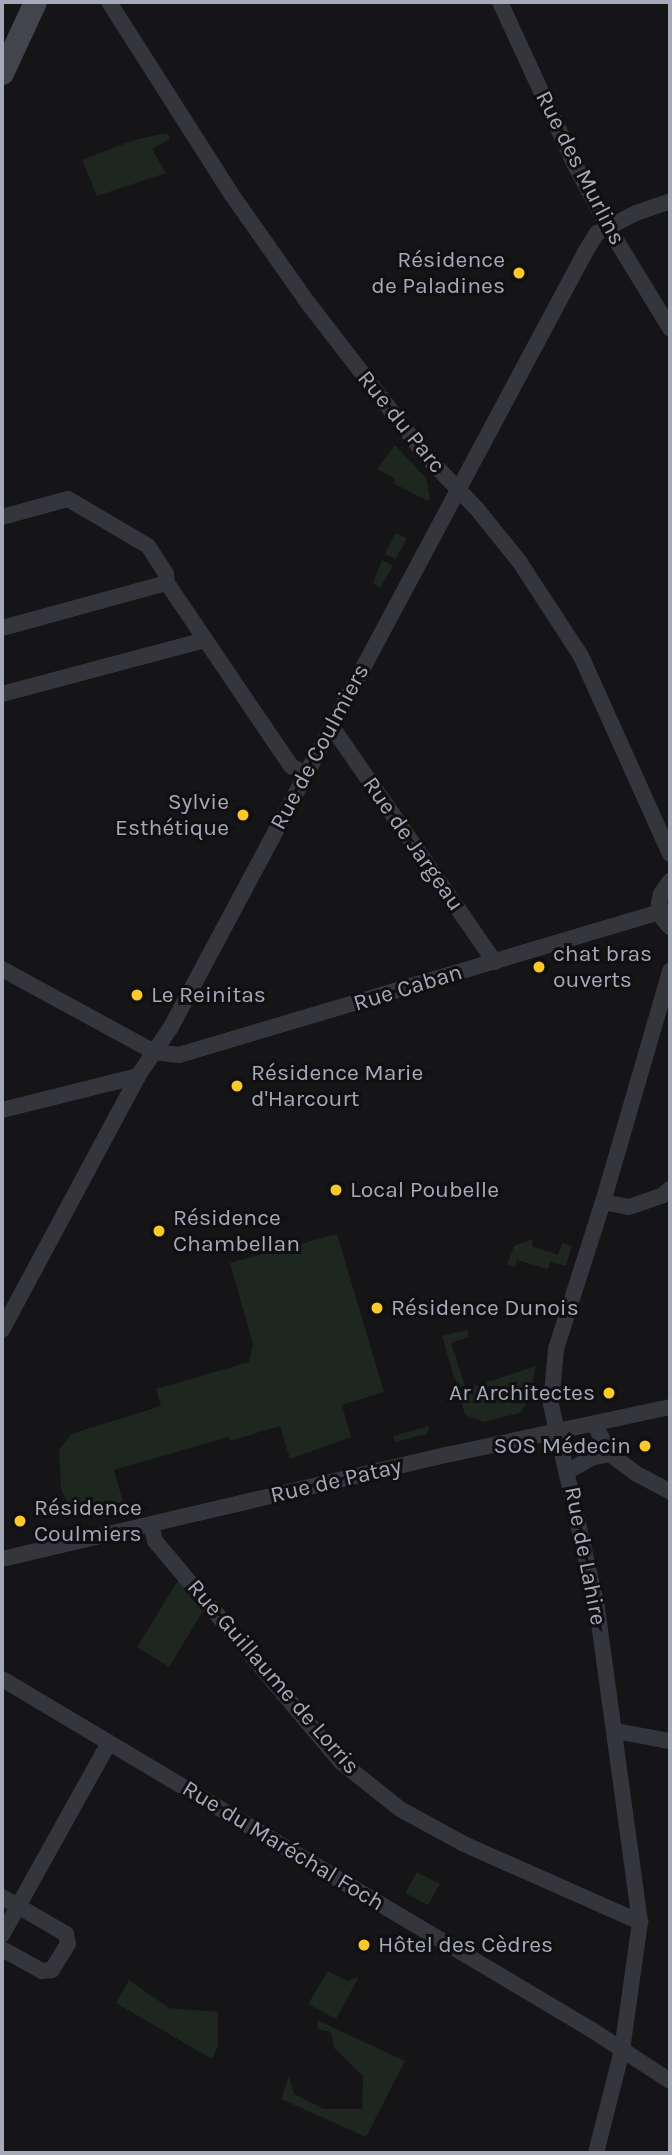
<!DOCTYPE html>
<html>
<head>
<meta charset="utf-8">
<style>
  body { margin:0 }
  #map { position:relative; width:672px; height:2155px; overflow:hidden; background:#151416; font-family:Karla,sans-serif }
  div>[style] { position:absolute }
  .green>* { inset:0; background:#1e2620 }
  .minor>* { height:16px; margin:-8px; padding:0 8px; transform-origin:8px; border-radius:8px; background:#35363b }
  .secondary>* { height:23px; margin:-11.5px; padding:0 11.5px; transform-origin:11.5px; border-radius:11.5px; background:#43444c }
  .dots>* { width:19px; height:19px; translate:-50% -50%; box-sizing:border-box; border:4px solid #100f11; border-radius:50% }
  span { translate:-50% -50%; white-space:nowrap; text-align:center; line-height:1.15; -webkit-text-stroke:6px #100f11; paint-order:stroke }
  .street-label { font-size:23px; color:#a6a9b7 }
  .poi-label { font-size:23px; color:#a6a9b7 }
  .right { translate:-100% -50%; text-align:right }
  .left { translate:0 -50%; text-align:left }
  .frame { position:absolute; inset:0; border:4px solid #a6a9b7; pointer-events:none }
</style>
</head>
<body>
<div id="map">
  <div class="green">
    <div style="clip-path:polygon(167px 133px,170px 139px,152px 149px,166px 173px,97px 196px,82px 160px,134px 140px)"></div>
    <div style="clip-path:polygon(395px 445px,426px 478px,430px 497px,428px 501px,393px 483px,395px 479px,377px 469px)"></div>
    <div style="clip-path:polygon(395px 533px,407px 538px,396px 559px,385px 554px)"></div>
    <div style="clip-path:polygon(382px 560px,393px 566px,380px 588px,373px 583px)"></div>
    <div style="clip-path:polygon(337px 1234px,384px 1392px,342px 1405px,351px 1437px,290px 1459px,280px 1426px,230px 1441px,228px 1437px,114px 1470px,123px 1502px,72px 1512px,61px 1489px,59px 1450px,71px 1434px,161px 1406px,156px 1389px,249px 1362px,253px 1344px,230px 1263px,262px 1254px,265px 1249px,271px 1252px)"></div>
    <div style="clip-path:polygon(533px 1239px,532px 1246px,558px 1255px,562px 1243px,572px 1246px,566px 1266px,550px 1262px,548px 1269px,517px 1260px,515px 1267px,507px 1264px,514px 1246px)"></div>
    <div style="clip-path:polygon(467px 1330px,469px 1337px,451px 1343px,466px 1389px,536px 1366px,529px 1400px,520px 1413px,484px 1422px,465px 1415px,442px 1336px)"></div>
    <div style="clip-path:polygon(429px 1426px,427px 1434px,395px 1442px,393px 1436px)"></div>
    <div style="clip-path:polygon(180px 1577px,205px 1608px,169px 1667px,137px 1647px)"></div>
    <div style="clip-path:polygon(417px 1872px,440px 1884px,428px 1905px,405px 1893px)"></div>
    <div style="clip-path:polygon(328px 1971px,347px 1981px,359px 1977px,336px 2019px,308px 2004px)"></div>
    <div style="clip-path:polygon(129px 1980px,169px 2008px,218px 2012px,218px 2046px,212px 2059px,116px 2003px)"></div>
    <div style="clip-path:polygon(317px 2020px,405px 2061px,366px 2137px,281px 2099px,289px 2076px,294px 2094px,324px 2109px,362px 2109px,363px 2076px,334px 2048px,331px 2032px,318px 2029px)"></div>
  </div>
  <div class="minor">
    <div style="left:109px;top:2px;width:229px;rotate:57.5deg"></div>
    <div style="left:232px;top:195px;width:132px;rotate:54.9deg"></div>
    <div style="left:308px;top:303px;width:195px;rotate:52.3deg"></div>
    <div style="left:427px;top:457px;width:72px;rotate:46.1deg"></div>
    <div style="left:477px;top:509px;width:67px;rotate:51.1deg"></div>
    <div style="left:519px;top:561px;width:113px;rotate:56.9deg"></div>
    <div style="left:581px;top:656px;width:217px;rotate:65.8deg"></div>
    <div style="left:500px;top:2px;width:179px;rotate:65.3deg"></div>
    <div style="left:575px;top:165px;width:70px;rotate:62deg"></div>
    <div style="left:608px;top:227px;width:119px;rotate:58.5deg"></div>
    <div style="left:2px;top:517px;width:68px;rotate:-15.3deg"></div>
    <div style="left:68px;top:499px;width:93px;rotate:30.4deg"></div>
    <div style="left:148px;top:546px;width:33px;rotate:57deg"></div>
    <div style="left:166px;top:574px;width:9px;rotate:84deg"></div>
    <div style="left:167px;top:583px;width:202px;rotate:55.9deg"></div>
    <div style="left:280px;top:750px;width:19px;rotate:55deg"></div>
    <div style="left:291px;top:766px;width:16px;rotate:30deg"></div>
    <div style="left:2px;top:628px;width:171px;rotate:-15.3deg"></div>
    <div style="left:2px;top:694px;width:210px;rotate:-14.9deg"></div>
    <div style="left:332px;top:727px;width:286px;rotate:55.3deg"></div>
    <div style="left:670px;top:881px;width:16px;rotate:125deg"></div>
    <div style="left:661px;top:894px;width:9px;rotate:103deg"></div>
    <div style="left:659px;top:903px;width:16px;rotate:76deg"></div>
    <div style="left:663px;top:919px;width:11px;rotate:49deg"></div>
    <div style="left:2px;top:969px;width:173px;rotate:28.6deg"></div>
    <div style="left:154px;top:1052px;width:25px;rotate:7deg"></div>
    <div style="left:179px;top:1055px;width:502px;rotate:-16.56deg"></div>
    <div style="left:2px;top:1110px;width:140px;rotate:-14deg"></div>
    <div style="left:603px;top:1202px;width:26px;rotate:11deg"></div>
    <div style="left:629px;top:1207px;width:36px;rotate:-19deg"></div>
    <div style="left:663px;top:1195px;width:9px;rotate:-41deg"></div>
    <div style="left:2px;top:1330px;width:288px;rotate:-61.8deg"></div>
    <div style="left:138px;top:1076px;width:59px;rotate:-56deg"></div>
    <div style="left:171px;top:1027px;width:882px;rotate:-61.87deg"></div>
    <div style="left:587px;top:249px;width:19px;rotate:-58deg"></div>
    <div style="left:597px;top:233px;width:44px;rotate:-27.1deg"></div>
    <div style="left:636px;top:213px;width:36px;rotate:-19deg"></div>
    <div style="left:595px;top:1425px;width:33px;rotate:63deg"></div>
    <div style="left:610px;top:1454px;width:31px;rotate:37deg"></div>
    <div style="left:635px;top:1473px;width:40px;rotate:28deg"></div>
    <div style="left:568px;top:1471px;width:26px;rotate:-29deg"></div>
    <div style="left:591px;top:1458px;width:19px;rotate:-12deg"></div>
    <div style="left:151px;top:1524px;width:17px;rotate:77deg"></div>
    <div style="left:155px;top:1541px;width:289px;rotate:49.9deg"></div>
    <div style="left:341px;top:1762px;width:75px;rotate:38.5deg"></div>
    <div style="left:400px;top:1809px;width:73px;rotate:28.7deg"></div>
    <div style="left:464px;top:1844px;width:193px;rotate:23.9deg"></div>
    <div style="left:2px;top:1559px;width:461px;rotate:-13.2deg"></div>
    <div style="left:451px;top:1454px;width:224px;rotate:-12.1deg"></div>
    <div style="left:2px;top:1679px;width:687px;rotate:30.75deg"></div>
    <div style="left:592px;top:2030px;width:93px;rotate:33.2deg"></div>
    <div style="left:616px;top:1731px;width:55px;rotate:10.5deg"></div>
    <div style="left:2px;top:1897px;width:74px;rotate:30deg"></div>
    <div style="left:66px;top:1934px;width:10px;rotate:79deg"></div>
    <div style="left:68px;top:1944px;width:31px;rotate:122deg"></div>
    <div style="left:52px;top:1970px;width:10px;rotate:174deg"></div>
    <div style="left:42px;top:1971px;width:46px;rotate:-151.2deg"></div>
    <div style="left:2px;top:1935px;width:220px;rotate:-60.9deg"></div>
    <div style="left:596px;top:2153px;width:106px;rotate:-75.8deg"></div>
    <div style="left:622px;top:2050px;width:129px;rotate:-82deg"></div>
    <div style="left:640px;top:1922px;width:318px;rotate:-97.8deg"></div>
    <div style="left:597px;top:1607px;width:208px;rotate:-102.8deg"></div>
    <div style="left:551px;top:1404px;width:55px;rotate:-84.8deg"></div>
    <div style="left:556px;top:1349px;width:154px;rotate:-72.3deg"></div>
    <div style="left:603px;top:1202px;width:241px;rotate:-73.8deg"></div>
  </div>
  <div class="secondary">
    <div style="left:2px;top:73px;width:78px;rotate:-65.1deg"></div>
  </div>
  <div class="dots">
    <div style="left:519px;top:273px;background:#fac829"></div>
    <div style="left:243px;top:815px;background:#fac829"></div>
    <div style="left:539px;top:967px;background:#fac829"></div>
    <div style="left:137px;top:995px;background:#fac829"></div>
    <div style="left:237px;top:1086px;background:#fac829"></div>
    <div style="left:336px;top:1190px;background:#fac829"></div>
    <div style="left:159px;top:1231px;background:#fac829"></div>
    <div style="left:377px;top:1308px;background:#fac829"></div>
    <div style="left:609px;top:1393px;background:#fac829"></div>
    <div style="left:645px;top:1446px;background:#fac829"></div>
    <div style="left:20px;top:1521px;background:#fac829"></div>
    <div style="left:364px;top:1945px;background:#fac829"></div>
  </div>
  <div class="street-label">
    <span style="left:580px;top:168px;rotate:63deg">Rue des Murlins</span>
    <span style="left:401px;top:422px;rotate:51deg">Rue du Parc</span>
    <span style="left:320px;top:747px;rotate:-62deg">Rue de Coulmiers</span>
    <span style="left:413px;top:844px;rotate:55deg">Rue de Jargeau</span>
    <span style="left:408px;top:988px;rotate:-17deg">Rue Caban</span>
    <span style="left:336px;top:1481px;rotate:-13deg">Rue de Patay</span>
    <span style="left:585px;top:1556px;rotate:79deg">Rue de Lahire</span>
    <span style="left:273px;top:1677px;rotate:49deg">Rue Guillaume de Lorris</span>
    <span style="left:283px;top:1846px;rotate:31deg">Rue du Maréchal Foch</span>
  </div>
  <div class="poi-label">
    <span class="right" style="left:505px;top:273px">Résidence<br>de Paladines</span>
    <span class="right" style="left:229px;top:815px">Sylvie<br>Esthétique</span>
    <span class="left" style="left:553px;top:967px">chat bras<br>ouverts</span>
    <span class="left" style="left:151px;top:995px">Le Reinitas</span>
    <span class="left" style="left:251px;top:1086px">Résidence Marie<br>d'Harcourt</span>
    <span class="left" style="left:350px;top:1190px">Local Poubelle</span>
    <span class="left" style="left:173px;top:1231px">Résidence<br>Chambellan</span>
    <span class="left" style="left:391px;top:1308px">Résidence Dunois</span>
    <span class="right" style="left:595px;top:1393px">Ar Architectes</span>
    <span class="right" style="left:631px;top:1446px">SOS Médecin</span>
    <span class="left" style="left:34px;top:1521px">Résidence<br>Coulmiers</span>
    <span class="left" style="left:378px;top:1945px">Hôtel des Cèdres</span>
  </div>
  <div class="frame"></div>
</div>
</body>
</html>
